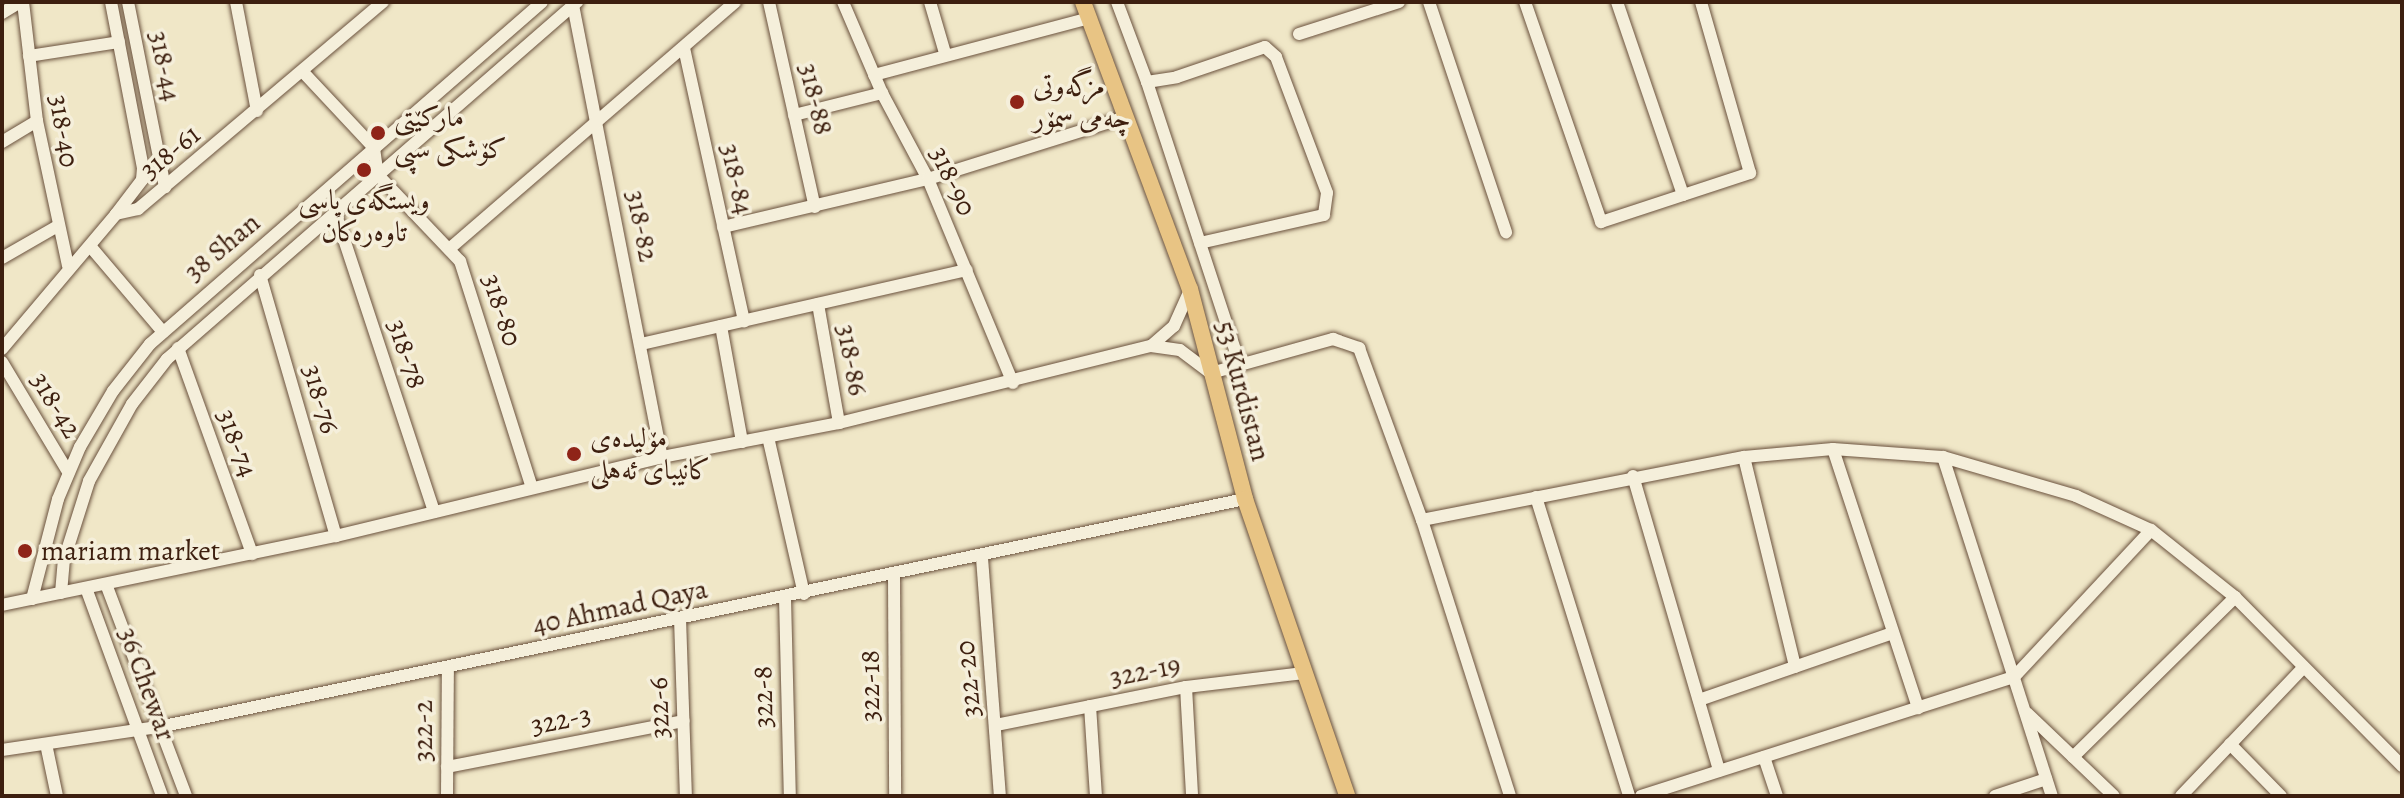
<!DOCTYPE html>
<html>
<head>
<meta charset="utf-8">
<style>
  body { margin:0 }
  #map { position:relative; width:2404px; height:798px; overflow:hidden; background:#f0e7c7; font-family:Alegreya,Amiri,serif }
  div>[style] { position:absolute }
  .roads { filter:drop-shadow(0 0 2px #6a513d) drop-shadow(0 0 2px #6a513d) }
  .minor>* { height:12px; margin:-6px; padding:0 6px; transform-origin:6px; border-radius:6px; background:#f5efdb }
  .major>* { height:16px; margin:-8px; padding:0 8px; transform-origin:8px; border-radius:8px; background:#e8c484 }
  .dots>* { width:22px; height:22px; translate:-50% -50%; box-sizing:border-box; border:4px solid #f5efdb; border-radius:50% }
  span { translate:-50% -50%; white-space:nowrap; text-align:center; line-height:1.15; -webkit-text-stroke:7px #f5efdb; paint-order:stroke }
  .street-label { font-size:28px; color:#3d1f0f }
  .poi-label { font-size:28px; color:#3d1f0f }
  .left { translate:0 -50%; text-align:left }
  .frame { position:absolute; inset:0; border:4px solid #3d1f0f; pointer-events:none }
</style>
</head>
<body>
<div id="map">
  <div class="roads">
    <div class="minor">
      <div style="left:23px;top:2px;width:120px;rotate:83.3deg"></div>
      <div style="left:37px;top:121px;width:148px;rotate:77.9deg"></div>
      <div style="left:111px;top:2px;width:169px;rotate:79.1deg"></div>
      <div style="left:143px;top:168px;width:12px;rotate:95deg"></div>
      <div style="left:142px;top:180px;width:43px;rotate:127.4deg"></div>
      <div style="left:128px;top:2px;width:189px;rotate:78.7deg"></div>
      <div style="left:236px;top:2px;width:111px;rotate:79.1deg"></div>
      <div style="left:769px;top:2px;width:210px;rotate:77.4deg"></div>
      <div style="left:843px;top:2px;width:99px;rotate:66.8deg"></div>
      <div style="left:882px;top:93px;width:98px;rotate:61.9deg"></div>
      <div style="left:928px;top:179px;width:221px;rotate:67.4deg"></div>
      <div style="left:930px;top:2px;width:53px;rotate:73.6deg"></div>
      <div style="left:1117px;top:2px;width:85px;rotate:69.4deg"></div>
      <div style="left:1147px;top:82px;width:30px;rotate:-9deg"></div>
      <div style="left:1177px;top:77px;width:93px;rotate:-18.8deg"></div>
      <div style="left:1265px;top:47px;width:15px;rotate:42deg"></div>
      <div style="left:1276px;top:57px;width:145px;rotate:69.4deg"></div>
      <div style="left:1327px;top:193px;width:22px;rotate:98deg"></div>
      <div style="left:1324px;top:215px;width:127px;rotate:167.3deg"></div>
      <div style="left:1429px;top:2px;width:243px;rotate:71.5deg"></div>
      <div style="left:1525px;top:2px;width:233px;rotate:70.9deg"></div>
      <div style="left:1601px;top:222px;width:157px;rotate:-18.2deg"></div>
      <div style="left:1750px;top:173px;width:178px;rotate:-106deg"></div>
      <div style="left:1617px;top:2px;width:204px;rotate:71.1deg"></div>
      <div style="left:573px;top:5px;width:461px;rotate:78.9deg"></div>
      <div style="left:2px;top:13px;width:21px;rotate:-31deg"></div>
      <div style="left:1299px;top:34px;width:105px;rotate:-17.7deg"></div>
      <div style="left:684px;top:48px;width:280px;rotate:77.6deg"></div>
      <div style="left:29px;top:56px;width:91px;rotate:-8.8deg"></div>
      <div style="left:303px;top:72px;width:104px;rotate:46.9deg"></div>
      <div style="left:374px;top:148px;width:27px;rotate:82deg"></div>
      <div style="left:378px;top:175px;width:119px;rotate:46.4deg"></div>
      <div style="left:460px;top:261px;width:238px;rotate:72.4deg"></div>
      <div style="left:874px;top:75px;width:222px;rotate:-14.8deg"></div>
      <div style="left:1147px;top:82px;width:298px;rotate:71.8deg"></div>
      <div style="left:794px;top:115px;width:91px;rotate:-14deg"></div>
      <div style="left:2px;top:142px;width:41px;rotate:-31deg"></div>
      <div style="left:335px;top:212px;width:316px;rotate:71.7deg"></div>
      <div style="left:723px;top:227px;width:211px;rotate:-13.2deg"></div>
      <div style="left:928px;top:179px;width:207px;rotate:-17.4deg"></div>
      <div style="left:90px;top:246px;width:113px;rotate:49.7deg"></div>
      <div style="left:449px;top:249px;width:378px;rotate:-40.8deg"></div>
      <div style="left:2px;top:258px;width:62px;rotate:-29.9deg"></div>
      <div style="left:260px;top:275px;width:272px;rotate:73.8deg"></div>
      <div style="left:818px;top:304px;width:121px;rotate:80deg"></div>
      <div style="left:721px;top:326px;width:118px;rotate:79.7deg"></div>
      <div style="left:641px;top:344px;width:334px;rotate:-12.8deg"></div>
      <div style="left:1151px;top:346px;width:30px;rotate:-41deg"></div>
      <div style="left:1174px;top:326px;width:37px;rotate:-66deg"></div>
      <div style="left:178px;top:348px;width:219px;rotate:70.2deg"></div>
      <div style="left:2px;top:349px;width:177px;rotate:-49.8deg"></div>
      <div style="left:116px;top:214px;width:23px;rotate:-13deg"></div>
      <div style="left:138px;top:209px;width:321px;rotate:-40.2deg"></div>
      <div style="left:2px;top:362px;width:128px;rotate:59deg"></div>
      <div style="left:768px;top:437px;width:161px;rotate:77.1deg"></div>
      <div style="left:1833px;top:449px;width:273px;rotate:71.8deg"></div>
      <div style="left:1744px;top:457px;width:216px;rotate:76.3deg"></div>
      <div style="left:1943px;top:457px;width:356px;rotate:72.2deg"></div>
      <div style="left:1633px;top:476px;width:307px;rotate:73.7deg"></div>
      <div style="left:1536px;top:497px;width:313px;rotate:72.7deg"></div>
      <div style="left:1422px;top:520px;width:328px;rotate:-11.1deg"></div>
      <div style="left:1744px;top:457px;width:89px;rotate:-5.1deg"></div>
      <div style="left:1833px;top:449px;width:110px;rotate:4.2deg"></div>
      <div style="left:1943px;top:457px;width:139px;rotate:16.3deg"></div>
      <div style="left:2076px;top:496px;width:82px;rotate:24.4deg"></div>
      <div style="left:2151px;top:530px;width:107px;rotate:38.6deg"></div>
      <div style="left:2235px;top:597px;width:238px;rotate:45.3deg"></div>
      <div style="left:982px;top:558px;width:239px;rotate:85.7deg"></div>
      <div style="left:894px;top:576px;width:220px;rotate:89.7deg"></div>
      <div style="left:106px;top:584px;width:227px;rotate:69.3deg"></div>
      <div style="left:86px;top:588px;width:221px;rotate:69.9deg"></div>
      <div style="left:61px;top:593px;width:33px;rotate:-85deg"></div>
      <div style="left:64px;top:560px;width:83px;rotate:-72.4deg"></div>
      <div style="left:89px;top:481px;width:88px;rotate:-60.8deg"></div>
      <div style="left:132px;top:404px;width:57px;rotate:-52.1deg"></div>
      <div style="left:167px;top:359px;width:544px;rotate:-41.05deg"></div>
      <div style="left:785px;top:598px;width:198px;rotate:88.6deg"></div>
      <div style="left:32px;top:599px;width:103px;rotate:-75.4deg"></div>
      <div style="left:58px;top:499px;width:56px;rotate:-67.1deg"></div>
      <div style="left:80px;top:447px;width:65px;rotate:-59.5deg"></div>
      <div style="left:113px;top:391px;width:60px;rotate:-51.8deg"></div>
      <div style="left:150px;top:344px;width:520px;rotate:-41.1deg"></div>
      <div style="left:2px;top:605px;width:341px;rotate:-11.7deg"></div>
      <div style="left:336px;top:536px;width:335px;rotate:-13.6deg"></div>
      <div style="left:662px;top:457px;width:180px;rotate:-10.9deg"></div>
      <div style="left:839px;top:423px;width:321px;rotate:-13.9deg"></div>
      <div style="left:1151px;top:346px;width:29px;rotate:8deg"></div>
      <div style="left:1180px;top:350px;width:39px;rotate:37deg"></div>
      <div style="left:1211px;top:373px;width:127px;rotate:-15.6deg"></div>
      <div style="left:1333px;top:339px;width:28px;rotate:19deg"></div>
      <div style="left:1359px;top:348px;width:183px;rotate:69.9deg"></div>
      <div style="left:1422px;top:520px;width:290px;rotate:72.3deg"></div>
      <div style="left:680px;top:618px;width:178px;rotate:88.1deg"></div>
      <div style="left:1186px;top:687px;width:109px;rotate:86.8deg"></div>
      <div style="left:1699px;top:700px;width:205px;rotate:-19.1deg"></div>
      <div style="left:1090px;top:706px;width:90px;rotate:86.2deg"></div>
      <div style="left:2027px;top:713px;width:120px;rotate:43.7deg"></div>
      <div style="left:996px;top:725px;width:194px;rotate:-11.3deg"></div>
      <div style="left:1186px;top:687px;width:119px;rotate:-6.8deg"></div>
      <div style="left:46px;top:744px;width:53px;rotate:78.1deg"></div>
      <div style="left:2230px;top:744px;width:73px;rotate:45.6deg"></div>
      <div style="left:2px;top:750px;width:164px;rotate:-8.4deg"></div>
      <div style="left:164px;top:726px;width:1105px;rotate:-11.86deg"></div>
      <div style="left:1764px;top:757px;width:41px;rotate:71.6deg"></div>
      <div style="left:2073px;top:757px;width:228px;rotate:-44.6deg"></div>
      <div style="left:447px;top:767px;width:241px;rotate:-11deg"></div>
      <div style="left:447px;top:796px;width:129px;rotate:-89.6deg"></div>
      <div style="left:1641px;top:796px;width:392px;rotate:-17.7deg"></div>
      <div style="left:2014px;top:677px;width:201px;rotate:-47deg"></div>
      <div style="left:1995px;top:796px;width:54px;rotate:-18.4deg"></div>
      <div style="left:2181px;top:796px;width:178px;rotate:-46.4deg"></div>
    </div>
    <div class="major">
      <div style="left:1083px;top:2px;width:306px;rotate:69.6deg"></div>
      <div style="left:1190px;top:289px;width:217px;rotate:75.3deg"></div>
      <div style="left:1245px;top:499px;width:314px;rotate:71deg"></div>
    </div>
  </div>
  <div class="dots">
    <div style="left:1017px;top:102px;background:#8f2418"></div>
    <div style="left:378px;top:133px;background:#8f2418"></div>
    <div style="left:364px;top:170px;background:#8f2418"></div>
    <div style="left:574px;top:454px;background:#8f2418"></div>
    <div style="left:25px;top:551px;background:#8f2418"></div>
  </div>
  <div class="street-label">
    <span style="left:165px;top:66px;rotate:79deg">318-44</span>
    <span style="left:816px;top:99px;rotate:77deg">318-88</span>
    <span style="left:64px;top:131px;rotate:81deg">318-40</span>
    <span style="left:170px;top:152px;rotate:-39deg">318-61</span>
    <span style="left:737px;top:179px;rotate:78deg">318-84</span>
    <span style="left:953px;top:181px;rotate:65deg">318-90</span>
    <span style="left:642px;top:226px;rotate:79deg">318-82</span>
    <span style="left:222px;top:247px;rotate:-40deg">38 Shan</span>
    <span style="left:502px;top:310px;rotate:72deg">318-80</span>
    <span style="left:407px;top:354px;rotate:72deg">318-78</span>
    <span style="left:852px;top:360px;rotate:80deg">318-86</span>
    <span style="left:1243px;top:391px;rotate:75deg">53 Kurdistan</span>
    <span style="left:321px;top:399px;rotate:74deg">318-76</span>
    <span style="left:56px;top:405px;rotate:59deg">318-42</span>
    <span style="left:237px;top:443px;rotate:70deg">318-74</span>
    <span style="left:620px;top:607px;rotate:-12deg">40 Ahmad Qaya</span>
    <span style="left:1145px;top:671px;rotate:-11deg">322-19</span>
    <span style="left:968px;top:679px;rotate:-95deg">322-20</span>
    <span style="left:147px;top:684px;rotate:70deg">36 Chewar</span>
    <span style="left:870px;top:686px;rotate:-90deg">322-18</span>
    <span style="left:763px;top:697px;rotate:-91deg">322-8</span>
    <span style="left:659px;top:708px;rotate:-92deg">322-6</span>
    <span style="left:561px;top:720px;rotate:-11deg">322-3</span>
    <span style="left:423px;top:731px;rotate:-90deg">322-2</span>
  </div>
  <div class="poi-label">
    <span class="left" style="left:1033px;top:102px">مزگەوتی<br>چەمی سمۆر</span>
    <span class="left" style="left:394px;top:133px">مارکێتی<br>کۆشکی سپی</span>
    <span style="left:364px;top:216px">ویستگەی پاسی<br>تاوەرەکان</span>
    <span class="left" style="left:590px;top:454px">مۆلیدەی<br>کانیبای ئەهلی</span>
    <span class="left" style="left:41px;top:551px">mariam market</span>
  </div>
  <div class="frame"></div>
</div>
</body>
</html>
